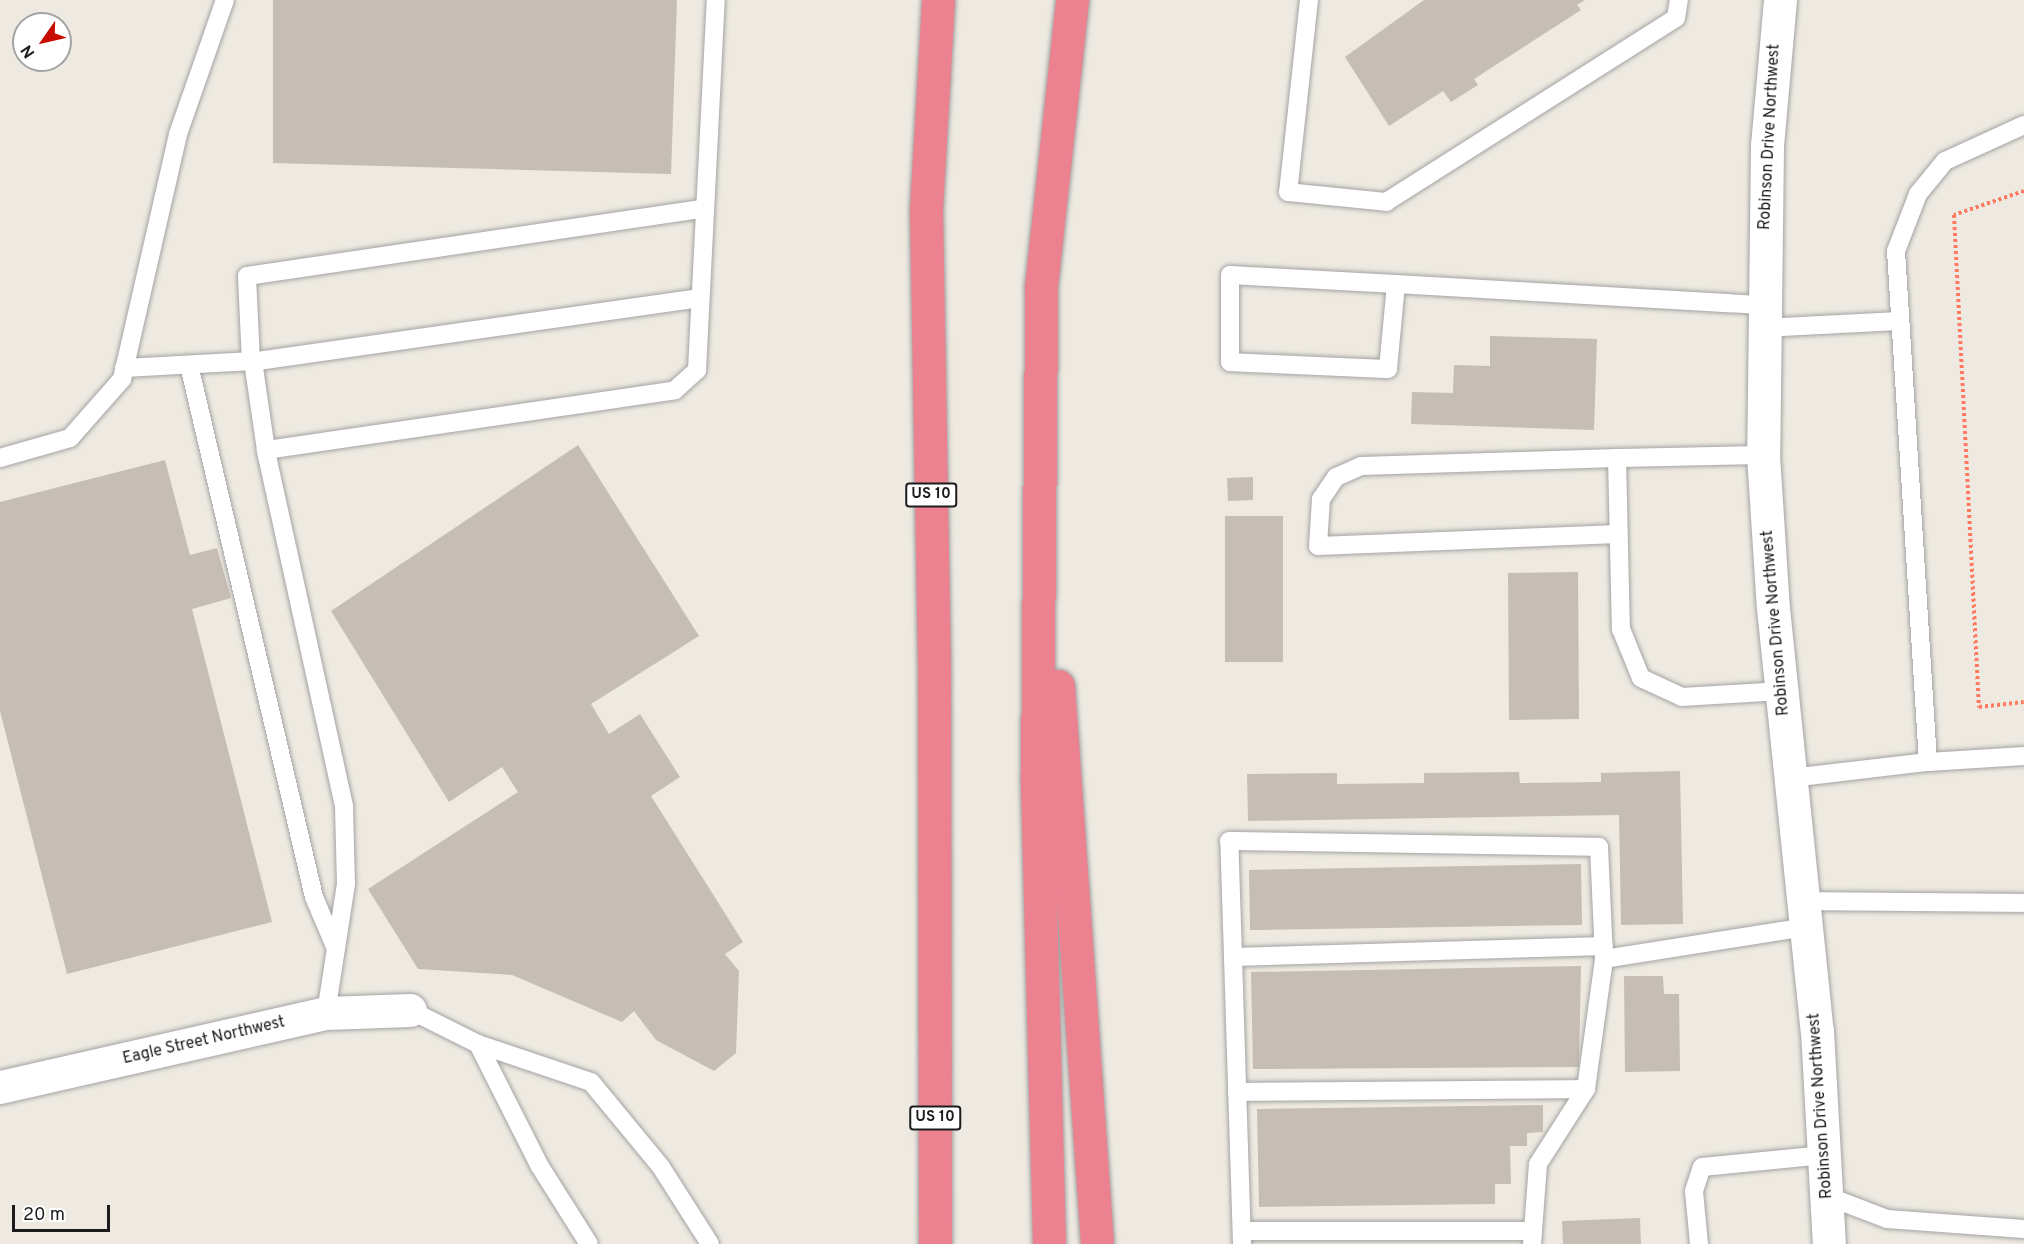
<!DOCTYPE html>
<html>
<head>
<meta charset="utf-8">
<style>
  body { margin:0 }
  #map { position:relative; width:2024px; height:1244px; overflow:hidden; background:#eeeae1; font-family:Overpass,sans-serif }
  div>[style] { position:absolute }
  .building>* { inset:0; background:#c6bdb4 }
  .path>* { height:4px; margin-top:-2px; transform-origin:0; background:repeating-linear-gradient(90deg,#ff7a61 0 3px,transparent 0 6px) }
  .roads { filter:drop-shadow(0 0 2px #a3a3a3) drop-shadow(0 0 2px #a3a3a3) }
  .service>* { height:18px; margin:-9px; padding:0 9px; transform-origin:9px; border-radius:9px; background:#fff }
  .minor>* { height:33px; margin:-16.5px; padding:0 16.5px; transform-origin:16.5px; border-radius:16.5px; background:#fff }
  .tertiary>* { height:33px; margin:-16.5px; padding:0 16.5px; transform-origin:16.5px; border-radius:16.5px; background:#fff }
  .motorway>* { height:33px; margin:-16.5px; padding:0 16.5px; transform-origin:16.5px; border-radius:16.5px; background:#ec828f }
  span { translate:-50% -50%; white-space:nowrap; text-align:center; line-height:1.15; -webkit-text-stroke:6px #fff; paint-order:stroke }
  .shield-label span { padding:2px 4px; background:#fff; border:2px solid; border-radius:4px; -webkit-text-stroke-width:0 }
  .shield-label { font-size:15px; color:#1c1c1c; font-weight:700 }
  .street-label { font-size:16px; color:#1c1c1c }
  .north { position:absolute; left:12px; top:12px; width:60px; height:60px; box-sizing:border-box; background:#fff; border:2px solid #a4a4a4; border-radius:50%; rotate:236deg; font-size:16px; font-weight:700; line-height:24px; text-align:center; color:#1c1c1c }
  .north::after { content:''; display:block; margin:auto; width:21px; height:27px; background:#c80c00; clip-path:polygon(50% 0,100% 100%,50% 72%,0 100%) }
  .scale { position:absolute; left:12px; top:1205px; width:98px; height:27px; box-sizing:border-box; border:3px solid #1c1c1c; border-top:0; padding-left:8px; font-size:18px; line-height:21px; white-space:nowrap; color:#1c1c1c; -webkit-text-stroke:4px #fff; paint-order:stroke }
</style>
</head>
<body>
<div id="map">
  <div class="building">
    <div style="clip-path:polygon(273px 0,677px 0,671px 174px,273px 163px)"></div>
    <div style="clip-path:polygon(1424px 0,1585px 0,1577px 5px,1581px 10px,1474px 79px,1478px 85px,1451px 102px,1443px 91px,1389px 126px,1345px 57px)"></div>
    <div style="clip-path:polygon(1490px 336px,1597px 339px,1594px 430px,1411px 424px,1412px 392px,1453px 393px,1454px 365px,1490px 366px)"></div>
    <div style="clip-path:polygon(578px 445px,699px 636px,591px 704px,609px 734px,640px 714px,680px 777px,651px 796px,743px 942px,725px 954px,739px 971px,736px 1053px,714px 1071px,656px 1040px,634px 1011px,622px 1022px,512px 975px,418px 969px,368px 889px,518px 792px,502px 767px,449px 802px,331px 611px)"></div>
    <div style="clip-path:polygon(165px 460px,190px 555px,217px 548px,231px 598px,192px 609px,272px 922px,67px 974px,0 711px,0 502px)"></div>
    <div style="clip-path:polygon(1253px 477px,1253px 500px,1228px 501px,1227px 478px)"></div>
    <div style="clip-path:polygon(1225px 516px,1283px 516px,1283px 662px,1225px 662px)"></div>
    <div style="clip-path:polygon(1578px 572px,1579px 719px,1509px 720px,1508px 573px)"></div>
    <div style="clip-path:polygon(1680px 771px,1683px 924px,1621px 925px,1619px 815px,1248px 821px,1247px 774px,1337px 773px,1337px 784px,1424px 783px,1424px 773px,1519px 772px,1520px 783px,1601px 782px,1601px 773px)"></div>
    <div style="clip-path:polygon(1581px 864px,1582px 925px,1250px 930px,1249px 870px)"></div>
    <div style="clip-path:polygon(1581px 966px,1579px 1067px,1253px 1069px,1251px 972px)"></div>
    <div style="clip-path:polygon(1624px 976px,1663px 976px,1664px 994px,1679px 994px,1680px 1071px,1625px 1072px)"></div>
    <div style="clip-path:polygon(1543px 1105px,1543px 1132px,1527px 1133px,1527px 1146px,1510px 1146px,1511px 1184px,1495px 1184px,1495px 1204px,1259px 1207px,1257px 1109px)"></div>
    <div style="clip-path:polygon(1640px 1218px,1641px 1244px,1563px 1244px,1562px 1221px)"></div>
  </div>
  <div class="path">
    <div style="left:2024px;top:191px;width:74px;rotate:161.1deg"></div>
    <div style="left:1954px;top:215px;width:493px;rotate:87.1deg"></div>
    <div style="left:1979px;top:707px;width:45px;rotate:-6.3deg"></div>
  </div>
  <div class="roads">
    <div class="service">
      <div style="left:1309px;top:0;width:193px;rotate:96.2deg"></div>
      <div style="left:1288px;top:192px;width:99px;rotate:5.8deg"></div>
      <div style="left:1386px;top:202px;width:343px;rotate:-32.4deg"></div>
      <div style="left:1676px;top:18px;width:18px;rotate:-81deg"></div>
      <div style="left:2024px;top:125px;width:87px;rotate:155.5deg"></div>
      <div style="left:1945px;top:161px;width:43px;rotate:129.3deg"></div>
      <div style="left:1918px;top:194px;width:61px;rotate:111.1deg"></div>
      <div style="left:1896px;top:251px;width:512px;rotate:86.42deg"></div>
      <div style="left:1928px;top:762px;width:96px;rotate:-3.6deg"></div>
      <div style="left:1396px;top:284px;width:85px;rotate:95.4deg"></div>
      <div style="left:1388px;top:369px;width:158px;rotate:-177.5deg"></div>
      <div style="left:1230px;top:362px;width:87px;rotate:-90deg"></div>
      <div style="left:1230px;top:275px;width:166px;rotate:3.1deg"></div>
      <div style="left:1396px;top:284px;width:367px;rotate:3.3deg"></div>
      <div style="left:700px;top:298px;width:454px;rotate:171.9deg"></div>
      <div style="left:251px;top:362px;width:86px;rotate:-92.7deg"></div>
      <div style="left:247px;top:276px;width:463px;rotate:-8.4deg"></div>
      <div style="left:1761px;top:328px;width:139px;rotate:-2.9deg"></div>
      <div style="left:189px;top:365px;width:546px;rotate:76.78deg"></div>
      <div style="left:314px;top:897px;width:56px;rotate:67.1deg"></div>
      <div style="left:124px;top:368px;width:129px;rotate:-3.1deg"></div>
      <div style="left:253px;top:361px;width:90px;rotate:81.7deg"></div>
      <div style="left:1763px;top:455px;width:146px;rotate:178.8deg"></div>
      <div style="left:1617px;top:458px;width:171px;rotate:88.7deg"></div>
      <div style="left:1621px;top:629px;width:53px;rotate:67.8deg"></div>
      <div style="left:1641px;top:678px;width:45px;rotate:24.9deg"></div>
      <div style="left:1682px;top:697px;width:100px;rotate:-3.4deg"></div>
      <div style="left:0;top:458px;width:73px;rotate:-15.9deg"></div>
      <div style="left:70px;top:438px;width:79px;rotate:-48.6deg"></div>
      <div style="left:122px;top:379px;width:251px;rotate:-77.1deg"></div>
      <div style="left:178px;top:134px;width:142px;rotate:-70.7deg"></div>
      <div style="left:1617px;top:458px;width:256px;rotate:178.2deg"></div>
      <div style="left:1361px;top:466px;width:27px;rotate:156deg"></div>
      <div style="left:1336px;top:477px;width:27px;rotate:124deg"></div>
      <div style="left:1321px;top:499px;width:47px;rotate:93.7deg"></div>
      <div style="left:1318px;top:546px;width:300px;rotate:-2.3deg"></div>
      <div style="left:1791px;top:778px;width:138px;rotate:-6.7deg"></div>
      <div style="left:1803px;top:901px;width:221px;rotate:0.5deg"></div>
      <div style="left:1233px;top:957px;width:371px;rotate:-1.7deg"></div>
      <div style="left:410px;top:1010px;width:76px;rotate:26.6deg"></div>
      <div style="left:478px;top:1044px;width:119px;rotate:18.6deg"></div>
      <div style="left:591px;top:1082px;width:110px;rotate:50.5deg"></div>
      <div style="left:661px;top:1167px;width:91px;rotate:57.5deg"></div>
      <div style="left:326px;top:1013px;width:131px;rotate:-81.2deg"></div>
      <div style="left:346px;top:884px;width:78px;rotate:-91.5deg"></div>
      <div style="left:344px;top:806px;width:364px;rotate:-102.4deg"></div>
      <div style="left:266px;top:450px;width:413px;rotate:-8.3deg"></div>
      <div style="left:675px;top:390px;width:30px;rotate:-42deg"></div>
      <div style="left:697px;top:370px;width:370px;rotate:-87.1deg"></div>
      <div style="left:478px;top:1044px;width:136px;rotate:63.2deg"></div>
      <div style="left:539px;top:1165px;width:93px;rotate:57.7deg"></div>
      <div style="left:1237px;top:1092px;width:349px;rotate:-0.5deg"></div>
      <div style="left:1827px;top:1196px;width:64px;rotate:21deg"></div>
      <div style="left:1887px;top:1219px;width:137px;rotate:4.2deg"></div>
      <div style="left:1242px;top:1231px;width:291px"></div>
      <div style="left:1242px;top:1244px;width:403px;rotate:-91.8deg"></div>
      <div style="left:1229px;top:841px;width:370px;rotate:0.9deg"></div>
      <div style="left:1599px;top:847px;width:112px;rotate:87.4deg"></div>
      <div style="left:1532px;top:1244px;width:80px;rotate:-85.7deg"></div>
      <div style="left:1538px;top:1164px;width:89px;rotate:-57.4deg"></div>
      <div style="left:1586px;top:1089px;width:131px;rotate:-82.1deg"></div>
      <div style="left:1604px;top:959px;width:206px;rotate:-9deg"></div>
      <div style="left:1699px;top:1244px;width:53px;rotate:-95.4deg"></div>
      <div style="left:1694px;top:1191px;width:25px;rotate:-72deg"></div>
      <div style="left:1702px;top:1167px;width:123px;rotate:-5.6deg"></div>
    </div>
    <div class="minor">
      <div style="left:0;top:1087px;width:334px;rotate:-12.8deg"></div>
      <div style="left:326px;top:1013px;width:84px;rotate:-2deg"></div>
    </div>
    <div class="tertiary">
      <div style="left:1780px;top:0;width:147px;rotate:95.1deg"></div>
      <div style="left:1767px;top:146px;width:309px;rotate:90.7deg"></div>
      <div style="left:1763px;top:455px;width:153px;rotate:86.3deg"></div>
      <div style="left:1773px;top:608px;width:425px;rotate:84.1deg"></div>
      <div style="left:1817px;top:1031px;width:213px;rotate:86.8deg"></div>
    </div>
    <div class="motorway">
      <div style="left:1058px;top:686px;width:559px;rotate:86deg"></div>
      <div style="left:935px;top:1244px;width:576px;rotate:-90.1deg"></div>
      <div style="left:934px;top:668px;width:459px;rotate:-91deg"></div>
      <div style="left:926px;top:209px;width:209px;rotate:-86.7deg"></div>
      <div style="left:1049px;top:1244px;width:470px;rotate:-91.5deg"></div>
      <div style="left:1037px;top:774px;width:488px;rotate:-89.5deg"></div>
      <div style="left:1041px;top:286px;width:288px;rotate:-83.8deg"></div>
    </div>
  </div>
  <div class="shield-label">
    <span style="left:931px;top:495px">US 10</span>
    <span style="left:935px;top:1118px">US 10</span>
  </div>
  <div class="street-label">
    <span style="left:1770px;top:137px;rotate:-87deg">Robinson Drive Northwest</span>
    <span style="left:1776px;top:623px;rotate:-95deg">Robinson Drive Northwest</span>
    <span style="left:204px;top:1041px;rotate:-13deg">Eagle Street Northwest</span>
    <span style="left:1821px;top:1106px;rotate:-94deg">Robinson Drive Northwest</span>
  </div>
  <div class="north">N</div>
  <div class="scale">20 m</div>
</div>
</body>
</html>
